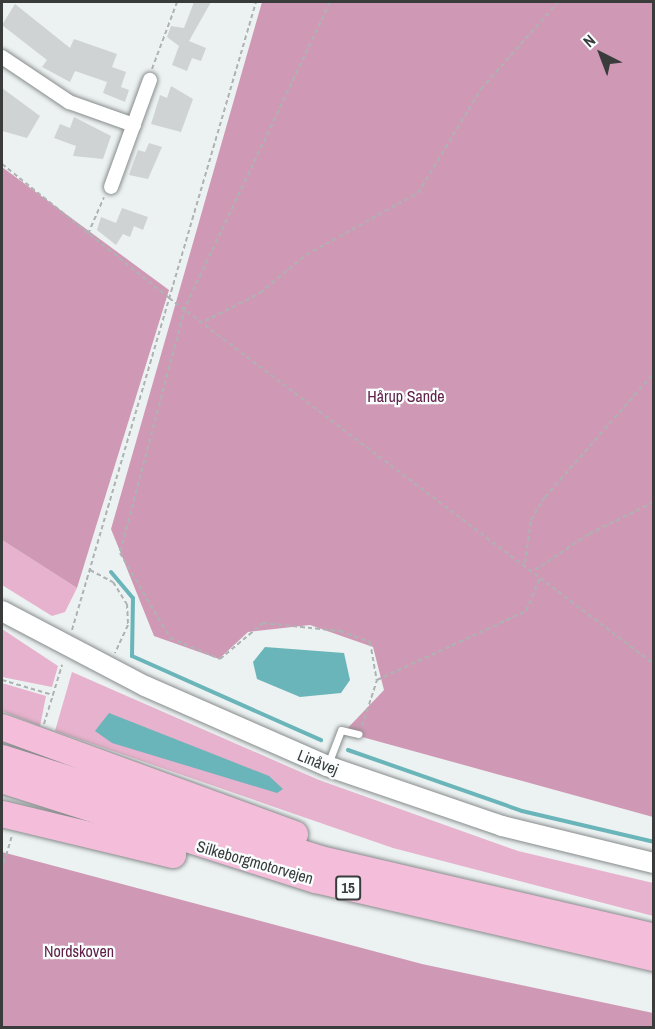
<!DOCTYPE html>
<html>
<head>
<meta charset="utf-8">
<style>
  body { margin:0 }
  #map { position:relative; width:655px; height:1029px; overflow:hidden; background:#ecf1f1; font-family:"Archivo Narrow",sans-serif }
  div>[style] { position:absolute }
  .green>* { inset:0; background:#e7b2cd }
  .forest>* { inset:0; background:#cf99b5 }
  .water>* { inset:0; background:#6ab5b9 }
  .stream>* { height:4px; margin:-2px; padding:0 2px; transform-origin:2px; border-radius:2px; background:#6ab5b9 }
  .building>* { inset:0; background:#cfd3d3 }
  .path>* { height:2px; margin-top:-1px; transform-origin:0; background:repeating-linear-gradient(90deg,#aeb2b2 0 4.5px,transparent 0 7.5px) }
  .roads { filter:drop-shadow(0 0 2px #878b8b) drop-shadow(0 0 2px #878b8b) }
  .lane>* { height:7px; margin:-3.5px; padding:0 3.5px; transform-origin:3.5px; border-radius:3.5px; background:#fff }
  .street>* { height:14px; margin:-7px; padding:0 7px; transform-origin:7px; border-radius:7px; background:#fff }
  .secondary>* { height:20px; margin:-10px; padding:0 10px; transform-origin:10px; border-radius:10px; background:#fff }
  .highway>* { height:26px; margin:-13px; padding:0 13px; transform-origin:13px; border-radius:13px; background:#f4beda }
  span { translate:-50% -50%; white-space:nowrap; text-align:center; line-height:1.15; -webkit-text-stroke:4.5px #fafeff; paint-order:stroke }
  .shield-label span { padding:2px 4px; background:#fafeff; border:2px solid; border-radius:4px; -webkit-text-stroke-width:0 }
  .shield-label { font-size:15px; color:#3a3c3c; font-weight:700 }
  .park-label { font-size:16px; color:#612148 }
  .street-label { font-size:16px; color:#3a3c3c }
  .frame { position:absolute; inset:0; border:3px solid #3a3c3c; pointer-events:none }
  .north { position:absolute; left:571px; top:24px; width:60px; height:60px; -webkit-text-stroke:4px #fafeff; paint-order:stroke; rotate:318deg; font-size:16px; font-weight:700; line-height:24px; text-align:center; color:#3a3c3c }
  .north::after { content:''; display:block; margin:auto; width:21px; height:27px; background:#3a3c3c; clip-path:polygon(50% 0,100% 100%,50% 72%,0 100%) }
</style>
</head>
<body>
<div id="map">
  <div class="green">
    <div style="clip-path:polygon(2px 540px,77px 588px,65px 612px,52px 616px,2px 585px)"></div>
    <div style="clip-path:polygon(2px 629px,58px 666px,52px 687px,2px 677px)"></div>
    <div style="clip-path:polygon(72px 672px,319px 780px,518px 851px,653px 883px,653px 916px,393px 848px,55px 731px)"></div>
    <div style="clip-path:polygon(2px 683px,46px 696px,40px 726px,2px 711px)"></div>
  </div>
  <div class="forest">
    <div style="clip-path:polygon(262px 2px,653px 2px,653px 817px,344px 732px,384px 690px,373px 647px,310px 625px,248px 632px,219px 659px,154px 636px,111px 529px)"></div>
    <div style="clip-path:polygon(2px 167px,169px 290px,77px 588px,2px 540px)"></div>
    <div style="clip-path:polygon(2px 852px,422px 964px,653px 1013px,653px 1027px,2px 1027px)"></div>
  </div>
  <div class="water">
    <div style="clip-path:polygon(265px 647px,344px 653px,350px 680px,341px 693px,300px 697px,257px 679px,253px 662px)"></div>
    <div style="clip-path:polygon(109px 713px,269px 776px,283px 789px,277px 793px,112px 743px,95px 731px)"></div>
  </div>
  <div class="stream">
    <div style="left:111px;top:572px;width:34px;rotate:50deg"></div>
    <div style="left:133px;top:598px;width:58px;rotate:91deg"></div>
    <div style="left:132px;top:656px;width:207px;rotate:24deg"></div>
    <div style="left:348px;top:750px;width:184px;rotate:19.3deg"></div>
    <div style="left:522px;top:811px;width:136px;rotate:13.2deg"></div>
  </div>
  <div class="building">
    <div style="clip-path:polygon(194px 2px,211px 2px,189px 41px,206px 48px,201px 61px,192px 58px,187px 71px,172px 65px,179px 46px,167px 37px,171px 26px,184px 28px)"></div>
    <div style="clip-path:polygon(15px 4px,70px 48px,74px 39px,117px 54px,112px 67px,126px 72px,121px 87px,129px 90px,125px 102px,103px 93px,107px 82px,75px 71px,70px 82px,42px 67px,47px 60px,2px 25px)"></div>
    <div style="clip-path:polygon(171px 86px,193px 99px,181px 132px,151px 124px,160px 95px,167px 98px)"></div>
    <div style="clip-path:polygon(2px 88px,40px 116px,27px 138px,2px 131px)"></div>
    <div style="clip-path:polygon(74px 117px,111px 136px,103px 159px,73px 156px,76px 146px,54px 138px,60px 124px,70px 128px)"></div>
    <div style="clip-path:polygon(149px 143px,162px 147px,148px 179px,129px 175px,138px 150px,145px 152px)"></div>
    <div style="clip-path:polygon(122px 208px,148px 217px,143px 230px,134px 226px,130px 237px,123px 234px,116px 245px,97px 230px,101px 217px,116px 223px)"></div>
  </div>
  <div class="path">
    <div style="left:330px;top:2px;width:339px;rotate:115.4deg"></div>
    <div style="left:185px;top:308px;width:253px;rotate:104.9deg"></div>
    <div style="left:120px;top:553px;width:99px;rotate:59.5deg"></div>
    <div style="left:170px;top:638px;width:54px;rotate:22.8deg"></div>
    <div style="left:220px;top:659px;width:56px;rotate:-39.9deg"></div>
    <div style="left:263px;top:623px;width:77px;rotate:5.9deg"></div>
    <div style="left:340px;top:631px;width:32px;rotate:20deg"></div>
    <div style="left:370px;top:642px;width:39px;rotate:80deg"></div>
    <div style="left:152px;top:69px;width:72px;rotate:-69.5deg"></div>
    <div style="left:2px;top:164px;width:214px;rotate:38.7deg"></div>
    <div style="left:169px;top:298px;width:608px;rotate:37.04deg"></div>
    <div style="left:88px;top:234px;width:40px;rotate:-66.6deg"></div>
    <div style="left:205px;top:321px;width:62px;rotate:-27deg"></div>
    <div style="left:260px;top:293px;width:60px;rotate:-39.6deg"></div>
    <div style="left:306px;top:255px;width:128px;rotate:-29deg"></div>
    <div style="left:418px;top:193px;width:122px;rotate:-58.8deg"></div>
    <div style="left:481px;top:89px;width:116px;rotate:-48.5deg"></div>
    <div style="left:525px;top:563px;width:43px;rotate:-82.1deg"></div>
    <div style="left:531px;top:520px;width:27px;rotate:-59deg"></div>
    <div style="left:545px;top:497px;width:165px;rotate:-48.7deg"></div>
    <div style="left:90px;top:570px;width:26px;rotate:28deg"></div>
    <div style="left:113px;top:582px;width:26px;rotate:58deg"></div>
    <div style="left:127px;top:604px;width:21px;rotate:87deg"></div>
    <div style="left:128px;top:625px;width:31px;rotate:115deg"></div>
    <div style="left:535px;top:570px;width:65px;rotate:-33.7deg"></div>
    <div style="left:589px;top:534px;width:72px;rotate:-26.2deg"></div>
    <div style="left:72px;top:630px;width:654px;rotate:-73.67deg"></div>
    <div style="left:2px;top:680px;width:53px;rotate:16.4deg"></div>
    <div style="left:44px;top:724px;width:62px;rotate:-73deg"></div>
    <div style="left:362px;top:726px;width:48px;rotate:-71.9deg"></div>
    <div style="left:377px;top:680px;width:164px;rotate:-24.8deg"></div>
    <div style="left:526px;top:611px;width:38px;rotate:-67deg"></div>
    <div style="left:2px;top:870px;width:35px;rotate:-74deg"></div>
  </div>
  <div class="roads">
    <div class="lane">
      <div style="left:328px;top:764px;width:36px;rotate:-69deg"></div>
      <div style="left:341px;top:730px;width:18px;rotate:13deg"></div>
    </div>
    <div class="street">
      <div style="left:2px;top:57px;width:81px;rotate:33.9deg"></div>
      <div style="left:69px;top:102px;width:69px;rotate:19.5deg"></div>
      <div style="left:111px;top:187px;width:114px;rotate:-70deg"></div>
    </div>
    <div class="secondary">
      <div style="left:2px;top:611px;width:161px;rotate:27.7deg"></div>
      <div style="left:145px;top:686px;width:199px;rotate:23.7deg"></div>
      <div style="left:327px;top:766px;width:185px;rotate:18.9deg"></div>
      <div style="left:502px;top:826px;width:156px;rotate:13.7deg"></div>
    </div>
    <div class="highway">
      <div style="left:2px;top:727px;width:312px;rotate:20.1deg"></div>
      <div style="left:2px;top:758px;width:334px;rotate:17.6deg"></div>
      <div style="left:320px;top:859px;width:343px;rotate:13.1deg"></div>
      <div style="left:2px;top:780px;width:330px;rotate:17.7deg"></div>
      <div style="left:316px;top:880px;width:347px;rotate:13deg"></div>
      <div style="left:2px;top:814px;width:176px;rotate:13.5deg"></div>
    </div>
  </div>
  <div class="shield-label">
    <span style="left:348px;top:888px">15</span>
  </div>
  <div class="park-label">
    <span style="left:406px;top:396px">Hårup Sande</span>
    <span style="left:79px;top:951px">Nordskoven</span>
  </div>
  <div class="street-label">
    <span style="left:318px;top:762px;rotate:22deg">Linåvej</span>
    <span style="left:255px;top:862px;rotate:16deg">Silkeborgmotorvejen</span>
  </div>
  <div class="frame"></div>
  <div class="north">N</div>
</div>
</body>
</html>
